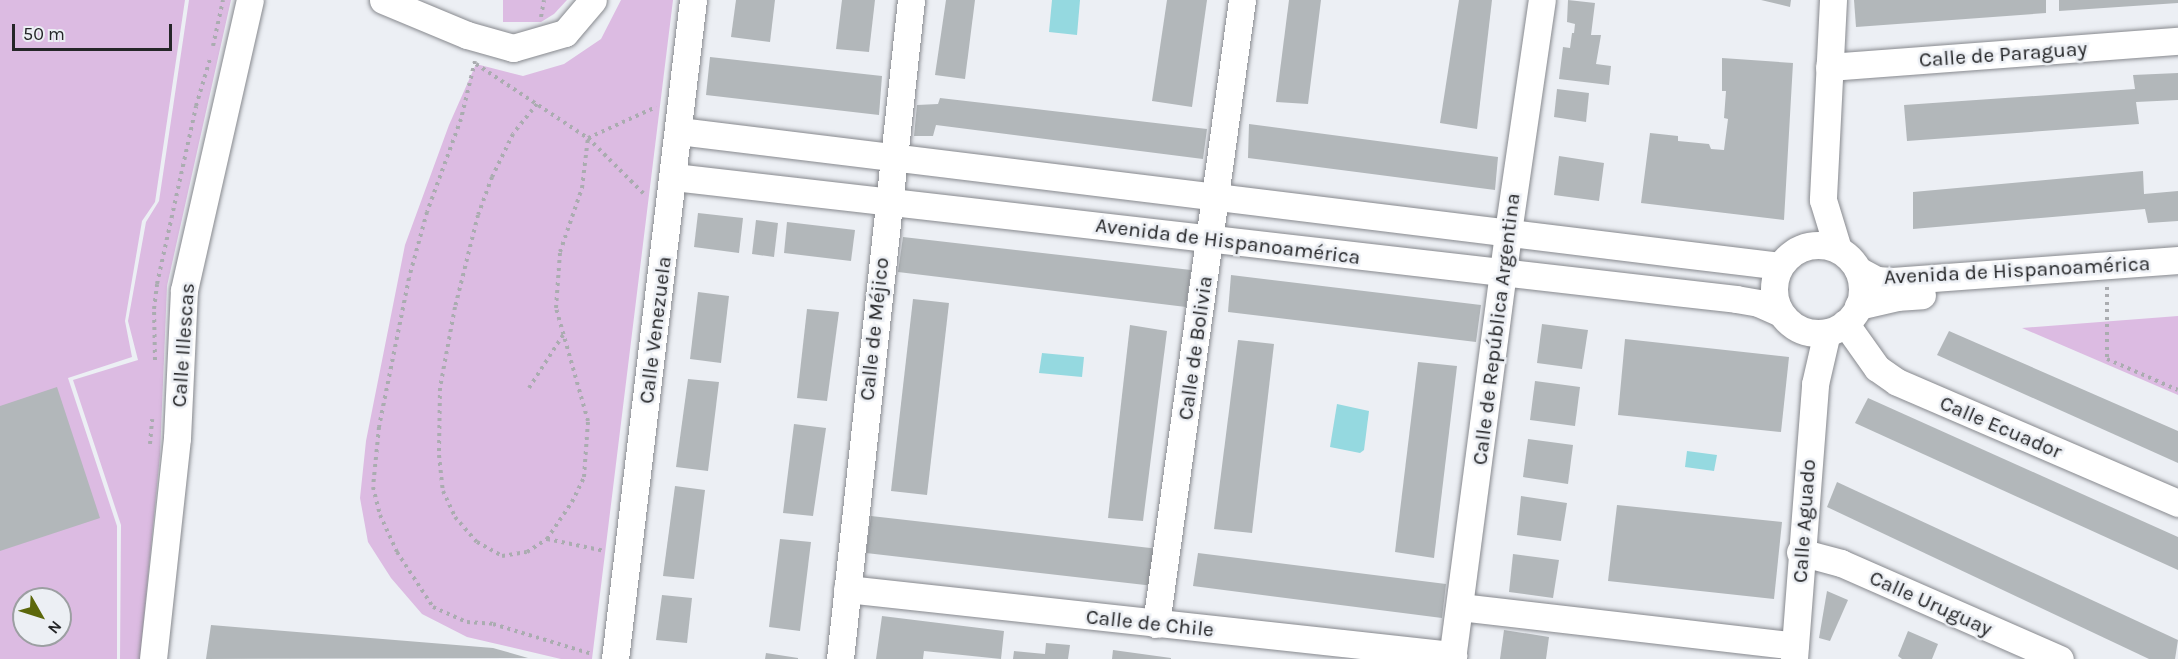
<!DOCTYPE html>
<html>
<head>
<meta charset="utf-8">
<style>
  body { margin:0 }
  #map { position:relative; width:2178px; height:659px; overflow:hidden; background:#eceff4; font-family:Karla,sans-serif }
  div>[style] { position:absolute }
  .green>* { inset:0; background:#dcbbe2 }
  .water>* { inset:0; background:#95d9e0 }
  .building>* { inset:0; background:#b2b7ba }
  .path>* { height:4px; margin-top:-2px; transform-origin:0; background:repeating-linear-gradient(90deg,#aaacb0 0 3px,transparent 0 7.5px) }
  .roads { filter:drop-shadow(0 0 2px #87898e) drop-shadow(0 0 2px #87898e) }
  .minor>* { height:27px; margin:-13.5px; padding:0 13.5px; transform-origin:13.5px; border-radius:13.5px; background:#fff }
  .minor>.ring { margin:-13.5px; padding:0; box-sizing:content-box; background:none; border:27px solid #fff; border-radius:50% }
  span { translate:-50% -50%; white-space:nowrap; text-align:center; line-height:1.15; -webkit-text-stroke:5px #eceff4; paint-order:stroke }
  .street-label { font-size:21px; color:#252628 }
  .north { position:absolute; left:12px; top:587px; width:60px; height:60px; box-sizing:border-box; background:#eceff4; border:2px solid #9c9fa2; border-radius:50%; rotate:129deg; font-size:16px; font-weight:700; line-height:24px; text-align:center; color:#252628 }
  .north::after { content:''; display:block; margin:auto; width:21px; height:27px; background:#5c670b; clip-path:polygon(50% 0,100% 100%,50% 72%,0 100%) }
  .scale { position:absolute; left:12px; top:24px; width:160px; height:27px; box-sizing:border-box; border:3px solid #252628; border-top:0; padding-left:8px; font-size:18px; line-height:21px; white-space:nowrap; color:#252628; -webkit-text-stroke:4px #eceff4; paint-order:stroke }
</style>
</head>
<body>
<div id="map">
  <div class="green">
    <div style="clip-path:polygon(evenodd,0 0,185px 0,155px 202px,142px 221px,125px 321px,132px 357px,68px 378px,117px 526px,117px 659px,0 659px,0 0,24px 599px,60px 599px,60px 635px,24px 635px,24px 599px)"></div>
    <div style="clip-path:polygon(189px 0,231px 0,167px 286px,160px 455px,140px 659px,120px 659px,121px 525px,73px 380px,138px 360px,128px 321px,146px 222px,159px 201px)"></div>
    <div style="clip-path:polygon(503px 0,567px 0,554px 14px,541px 22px,503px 22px)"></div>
    <div style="clip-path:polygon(621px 0,673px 0,592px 659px,561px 659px,467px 637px,422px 614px,391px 578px,368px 542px,360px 498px,366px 441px,405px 245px,449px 125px,476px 64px,523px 76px,564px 64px,601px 39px)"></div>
    <div style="clip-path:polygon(2178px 316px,2178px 395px,2022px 328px)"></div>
  </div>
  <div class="water">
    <div style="clip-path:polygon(1052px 0,1080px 0,1077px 35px,1049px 32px)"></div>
    <div style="clip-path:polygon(1042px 353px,1084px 357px,1082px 377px,1039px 373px)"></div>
    <div style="clip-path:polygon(1337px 404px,1369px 411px,1364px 450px,1360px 453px,1330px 447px)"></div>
    <div style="clip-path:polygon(1687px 451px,1717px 455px,1714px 471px,1685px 467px)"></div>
  </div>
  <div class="building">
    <div style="clip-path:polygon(736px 0,775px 0,770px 42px,731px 37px)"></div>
    <div style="clip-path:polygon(842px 0,875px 0,869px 52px,836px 49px)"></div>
    <div style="clip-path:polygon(946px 0,975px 0,965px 79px,935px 75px)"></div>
    <div style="clip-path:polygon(1167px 0,1207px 0,1192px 107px,1152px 101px)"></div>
    <div style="clip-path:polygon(1289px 0,1321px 0,1308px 104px,1276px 102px)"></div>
    <div style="clip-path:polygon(1459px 0,1492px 0,1477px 129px,1440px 123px)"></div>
    <div style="clip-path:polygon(1568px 0,1595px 3px,1591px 35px,1601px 35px,1596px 64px,1611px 66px,1609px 85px,1559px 79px,1563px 47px,1570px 48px,1572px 33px,1574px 33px,1575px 24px,1567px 22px)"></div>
    <div style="clip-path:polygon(1761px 0,1791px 0,1790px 7px)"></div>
    <div style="clip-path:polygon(1854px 0,2046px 0,2046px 13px,1856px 27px)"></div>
    <div style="clip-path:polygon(2059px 0,2178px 0,2178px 3px,2059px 11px)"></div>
    <div style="clip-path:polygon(710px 57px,882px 76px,879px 115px,706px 95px)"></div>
    <div style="clip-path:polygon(1722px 58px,1793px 63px,1784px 220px,1641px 203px,1650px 133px,1678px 136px,1678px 141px,1709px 144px,1711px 149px,1724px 150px,1728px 119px,1724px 118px,1726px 91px,1722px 91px)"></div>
    <div style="clip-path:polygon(2178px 73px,2178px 100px,2136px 102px,2139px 124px,1907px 141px,1904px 105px,2135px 89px,2133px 75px)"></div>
    <div style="clip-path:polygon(1557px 89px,1589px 93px,1586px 122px,1554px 117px)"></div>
    <div style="clip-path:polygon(940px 98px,1207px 129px,1203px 159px,936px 125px,933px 136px,914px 136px,917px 105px,938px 104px)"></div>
    <div style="clip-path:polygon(1249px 124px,1498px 157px,1495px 190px,1248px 158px)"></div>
    <div style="clip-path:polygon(1559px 156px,1604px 163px,1599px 201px,1554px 195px)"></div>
    <div style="clip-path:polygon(2143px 171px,2144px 194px,2178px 191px,2178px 221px,2148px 223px,2145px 209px,1913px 229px,1913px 192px)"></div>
    <div style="clip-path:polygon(698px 213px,743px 218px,739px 253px,694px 247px)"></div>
    <div style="clip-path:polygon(756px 220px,778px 223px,774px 257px,752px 254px)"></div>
    <div style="clip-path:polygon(787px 222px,855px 230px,851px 261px,784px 253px)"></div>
    <div style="clip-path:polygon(903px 237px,1191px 270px,1186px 307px,898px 272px)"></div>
    <div style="clip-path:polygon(1231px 275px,1481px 305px,1476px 342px,1228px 312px)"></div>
    <div style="clip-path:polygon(698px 292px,729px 296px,721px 363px,690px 359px)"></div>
    <div style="clip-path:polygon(913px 299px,949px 303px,927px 495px,891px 491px)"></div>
    <div style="clip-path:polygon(807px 309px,839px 312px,827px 401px,797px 398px)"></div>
    <div style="clip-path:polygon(1542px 324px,1588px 330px,1582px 369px,1537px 363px)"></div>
    <div style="clip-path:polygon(1130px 325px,1167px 331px,1143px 521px,1108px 518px)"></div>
    <div style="clip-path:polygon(1949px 331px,2178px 431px,2178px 463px,1937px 355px)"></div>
    <div style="clip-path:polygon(1625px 339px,1789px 357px,1781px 432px,1618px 415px)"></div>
    <div style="clip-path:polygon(1238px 340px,1274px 344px,1252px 533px,1214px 529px)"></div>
    <div style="clip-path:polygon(1418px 362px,1457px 366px,1434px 558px,1395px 552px)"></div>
    <div style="clip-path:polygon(688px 379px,719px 382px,708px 471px,676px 467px)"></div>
    <div style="clip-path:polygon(1535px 381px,1580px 387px,1575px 426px,1530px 420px)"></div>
    <div style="clip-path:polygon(57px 387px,100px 518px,0 551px,0 406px)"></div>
    <div style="clip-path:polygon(1868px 398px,2178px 537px,2178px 570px,1855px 423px)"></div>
    <div style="clip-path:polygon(794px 424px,826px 428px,813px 516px,783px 513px)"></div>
    <div style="clip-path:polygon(1528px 439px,1573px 445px,1568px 484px,1523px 477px)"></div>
    <div style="clip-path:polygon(1837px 482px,2178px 640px,2175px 659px,2149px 659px,1827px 507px)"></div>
    <div style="clip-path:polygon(675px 486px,705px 490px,694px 579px,663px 576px)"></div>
    <div style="clip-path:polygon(1521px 496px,1567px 503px,1561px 541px,1517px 535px)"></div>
    <div style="clip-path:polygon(1617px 505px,1782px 522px,1774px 599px,1608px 581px)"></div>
    <div style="clip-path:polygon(871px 516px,1159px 549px,1154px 586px,866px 553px)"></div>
    <div style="clip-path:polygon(780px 539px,811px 542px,800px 631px,769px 627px)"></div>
    <div style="clip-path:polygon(1198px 553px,1446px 584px,1442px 618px,1193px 586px)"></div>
    <div style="clip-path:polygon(1513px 554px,1559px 560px,1553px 598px,1509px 592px)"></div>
    <div style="clip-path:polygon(1827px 591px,1848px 600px,1830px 641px,1819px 638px)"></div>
    <div style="clip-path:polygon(662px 595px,692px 598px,687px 643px,656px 640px)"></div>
    <div style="clip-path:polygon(882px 616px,1004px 631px,1001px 659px,924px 651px,923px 659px,876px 659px)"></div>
    <div style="clip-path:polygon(211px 625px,493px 648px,528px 658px,206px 659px)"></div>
    <div style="clip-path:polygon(1504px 630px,1549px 637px,1546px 659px,1500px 659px)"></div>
    <div style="clip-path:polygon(1908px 631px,1938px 644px,1932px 659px,1902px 659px,1898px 656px)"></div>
    <div style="clip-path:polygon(1046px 643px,1070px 645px,1068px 659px,1013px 659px,1014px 651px,1045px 654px)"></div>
    <div style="clip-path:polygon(1113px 650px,1171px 658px,1171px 659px,1112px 659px)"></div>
    <div style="clip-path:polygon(766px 653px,798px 658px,798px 659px,765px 659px)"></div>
  </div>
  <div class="path">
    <div style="left:541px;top:17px;width:17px;rotate:-80deg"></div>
    <div style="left:213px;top:46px;width:47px;rotate:-77.7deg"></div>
    <div style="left:475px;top:61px;width:60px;rotate:103.6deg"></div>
    <div style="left:461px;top:119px;width:99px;rotate:110.1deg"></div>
    <div style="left:427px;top:212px;width:68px;rotate:105.3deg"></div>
    <div style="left:409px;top:278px;width:152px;rotate:101.4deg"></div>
    <div style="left:379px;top:427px;width:60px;rotate:95.7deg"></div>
    <div style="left:373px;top:487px;width:29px;rotate:76deg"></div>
    <div style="left:380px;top:515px;width:41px;rotate:65.3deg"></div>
    <div style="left:397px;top:552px;width:66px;rotate:56.8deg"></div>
    <div style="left:433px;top:607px;width:37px;rotate:24deg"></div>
    <div style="left:467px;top:622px;width:26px;rotate:4deg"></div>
    <div style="left:493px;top:624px;width:103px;rotate:16.9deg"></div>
    <div style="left:476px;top:64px;width:134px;rotate:33.5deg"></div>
    <div style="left:588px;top:138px;width:81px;rotate:45deg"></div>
    <div style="left:537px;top:104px;width:38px;rotate:129deg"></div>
    <div style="left:513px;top:134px;width:48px;rotate:116deg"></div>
    <div style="left:492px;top:177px;width:40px;rotate:110.2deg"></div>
    <div style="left:478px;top:215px;width:95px;rotate:104deg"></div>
    <div style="left:455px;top:307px;width:82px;rotate:100.5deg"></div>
    <div style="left:440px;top:388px;width:67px;rotate:90.9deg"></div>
    <div style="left:439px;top:455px;width:36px;rotate:84deg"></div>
    <div style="left:443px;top:491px;width:29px;rotate:65deg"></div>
    <div style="left:455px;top:517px;width:33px;rotate:49deg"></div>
    <div style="left:477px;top:542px;width:29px;rotate:29deg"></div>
    <div style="left:502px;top:556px;width:25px;rotate:-9deg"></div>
    <div style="left:527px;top:552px;width:24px;rotate:-33deg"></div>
    <div style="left:547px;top:539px;width:45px;rotate:-56deg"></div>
    <div style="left:572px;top:502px;width:28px;rotate:-64deg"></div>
    <div style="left:584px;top:477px;width:56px;rotate:-85.9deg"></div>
    <div style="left:588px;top:421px;width:117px;rotate:-105.8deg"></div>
    <div style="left:556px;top:308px;width:56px;rotate:-85.9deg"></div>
    <div style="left:560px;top:252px;width:68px;rotate:-71deg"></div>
    <div style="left:582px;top:188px;width:50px;rotate:-83.2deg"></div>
    <div style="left:588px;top:138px;width:75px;rotate:-24.5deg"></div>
    <div style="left:2107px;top:287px;width:72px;rotate:90deg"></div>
    <div style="left:2107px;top:359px;width:77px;rotate:23.6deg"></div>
    <div style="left:155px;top:360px;width:51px;rotate:-91.1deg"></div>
    <div style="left:154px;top:309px;width:25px;rotate:-83deg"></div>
    <div style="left:157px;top:284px;width:182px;rotate:-77.6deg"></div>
    <div style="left:196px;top:106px;width:49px;rotate:-73.4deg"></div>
    <div style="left:529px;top:388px;width:63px;rotate:-57.3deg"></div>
    <div style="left:150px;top:444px;width:25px;rotate:-85deg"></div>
    <div style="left:547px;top:539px;width:59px;rotate:11.7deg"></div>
  </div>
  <div class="roads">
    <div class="minor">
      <div style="left:383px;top:0;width:91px;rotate:22.6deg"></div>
      <div style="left:467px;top:35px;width:48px;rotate:15.8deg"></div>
      <div style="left:513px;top:48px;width:54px;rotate:-16.1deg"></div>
      <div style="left:565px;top:33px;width:43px;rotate:-49.7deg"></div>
      <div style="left:1833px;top:0;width:200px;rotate:92.9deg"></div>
      <div style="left:1823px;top:200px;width:51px;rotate:73deg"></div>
      <div style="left:1829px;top:67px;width:350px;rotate:-4.3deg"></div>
      <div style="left:679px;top:131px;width:1109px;rotate:6.99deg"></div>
      <div style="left:674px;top:177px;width:1069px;rotate:6.55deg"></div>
      <div style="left:1736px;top:299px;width:22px;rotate:10deg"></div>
      <div style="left:1758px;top:303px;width:24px;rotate:24deg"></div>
      <div class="ring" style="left:1774px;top:245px;width:61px;height:61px"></div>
      <div style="left:1858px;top:270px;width:21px;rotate:28deg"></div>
      <div style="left:1877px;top:280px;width:15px;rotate:4deg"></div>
      <div style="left:1892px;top:281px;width:287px;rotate:-4.2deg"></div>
      <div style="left:1858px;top:306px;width:39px;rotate:-13deg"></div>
      <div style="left:1896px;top:297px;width:26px;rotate:-4deg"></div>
      <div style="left:1845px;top:323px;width:55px;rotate:54.6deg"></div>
      <div style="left:1877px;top:368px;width:24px;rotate:35deg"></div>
      <div style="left:1897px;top:382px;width:306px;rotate:23.3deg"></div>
      <div style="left:1800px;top:552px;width:42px;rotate:15deg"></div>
      <div style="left:1841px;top:563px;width:239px;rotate:23.7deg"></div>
      <div style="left:847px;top:589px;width:610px;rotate:6.22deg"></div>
      <div style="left:1460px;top:607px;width:337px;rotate:6.6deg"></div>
      <div style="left:1156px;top:624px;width:630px;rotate:-82.15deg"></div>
      <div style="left:153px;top:659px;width:222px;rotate:-83.8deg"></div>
      <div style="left:177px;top:438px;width:148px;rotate:-87.3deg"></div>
      <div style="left:184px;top:290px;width:297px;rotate:-77.2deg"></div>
      <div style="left:615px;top:659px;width:664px;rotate:-83.25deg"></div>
      <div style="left:840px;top:659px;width:663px;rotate:-83.85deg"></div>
      <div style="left:1452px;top:659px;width:431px;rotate:-82.5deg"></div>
      <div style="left:1508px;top:232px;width:234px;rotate:-81.7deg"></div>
      <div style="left:1794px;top:659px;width:276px;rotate:-85.6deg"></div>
      <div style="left:1815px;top:384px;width:53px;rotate:-77deg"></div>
    </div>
  </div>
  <div class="street-label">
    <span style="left:2003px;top:54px;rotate:-4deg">Calle de Paraguay</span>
    <span style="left:1228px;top:241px;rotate:7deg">Avenida de Hispanoamérica</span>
    <span style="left:2017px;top:270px;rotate:-3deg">Avenida de Hispanoamérica</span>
    <span style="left:874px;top:329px;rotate:-84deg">Calle de Méjico</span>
    <span style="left:1496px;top:329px;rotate:-83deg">Calle de República Argentina</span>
    <span style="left:655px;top:330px;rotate:-83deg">Calle Venezuela</span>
    <span style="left:183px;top:345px;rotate:-86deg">Calle Illescas</span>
    <span style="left:1195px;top:348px;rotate:-82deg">Calle de Bolivia</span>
    <span style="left:2001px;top:427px;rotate:23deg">Calle Ecuador</span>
    <span style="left:1804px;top:521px;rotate:-86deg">Calle Aguado</span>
    <span style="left:1931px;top:603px;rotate:24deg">Calle Uruguay</span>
    <span style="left:1150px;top:623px;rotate:6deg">Calle de Chile</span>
  </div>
  <div class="north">N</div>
  <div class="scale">50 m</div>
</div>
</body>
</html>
